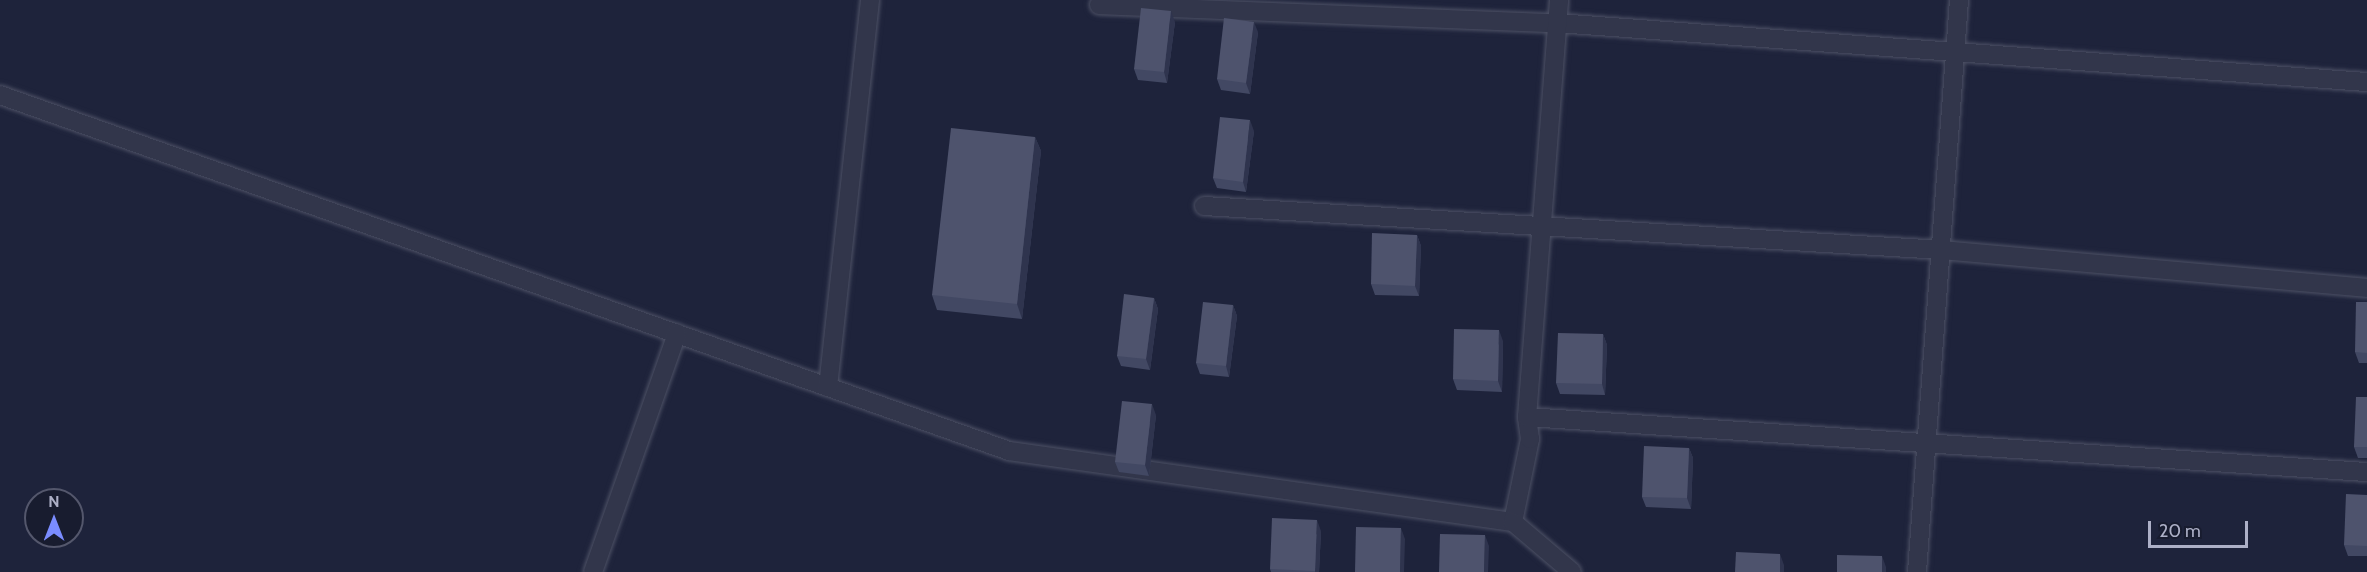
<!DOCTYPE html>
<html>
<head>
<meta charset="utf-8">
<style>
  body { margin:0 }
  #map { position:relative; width:2367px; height:572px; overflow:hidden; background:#1e233b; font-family:Cabin,sans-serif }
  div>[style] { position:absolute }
  .roads { filter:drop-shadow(0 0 2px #4d5165) drop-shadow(0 0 2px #4d5165) }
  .minor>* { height:18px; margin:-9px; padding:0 9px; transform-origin:9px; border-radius:9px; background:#32364b }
  .wall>* { inset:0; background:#424863 }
  .shaded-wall>* { inset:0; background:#2f344e }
  .building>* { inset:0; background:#4e536d }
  span { translate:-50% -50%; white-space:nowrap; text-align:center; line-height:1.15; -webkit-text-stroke:4.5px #181c2f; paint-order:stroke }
  .north { position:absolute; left:24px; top:488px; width:60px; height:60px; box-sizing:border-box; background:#181c2f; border:2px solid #54576c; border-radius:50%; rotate:0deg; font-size:16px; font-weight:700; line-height:24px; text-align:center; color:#adb0c7 }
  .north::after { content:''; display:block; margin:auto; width:21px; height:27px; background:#7a8cff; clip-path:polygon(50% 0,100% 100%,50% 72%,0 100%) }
  .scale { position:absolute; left:2148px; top:521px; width:100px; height:27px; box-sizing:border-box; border:3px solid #adb0c7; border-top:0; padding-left:8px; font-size:18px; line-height:21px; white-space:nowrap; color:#adb0c7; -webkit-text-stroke:4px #181c2f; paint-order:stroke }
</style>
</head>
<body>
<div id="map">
  <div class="roads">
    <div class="minor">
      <div style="left:1099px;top:5px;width:458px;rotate:2.3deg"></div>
      <div style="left:1557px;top:23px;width:812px;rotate:4.17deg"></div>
      <div style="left:0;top:95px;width:1070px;rotate:19.43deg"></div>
      <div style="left:1009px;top:451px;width:509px;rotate:8.02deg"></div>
      <div style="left:1513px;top:522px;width:85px;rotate:-78.4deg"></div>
      <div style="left:1530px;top:439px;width:22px;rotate:-98deg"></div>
      <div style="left:1527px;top:417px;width:418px;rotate:-85.6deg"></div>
      <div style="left:1204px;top:206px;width:739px;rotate:3.41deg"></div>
      <div style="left:1942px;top:250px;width:427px;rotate:5.1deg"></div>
      <div style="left:828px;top:387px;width:389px;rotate:-83.8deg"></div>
      <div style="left:1527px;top:417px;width:842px;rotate:3.75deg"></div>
      <div style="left:1513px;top:522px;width:77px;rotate:40.3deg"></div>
      <div style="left:593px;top:572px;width:253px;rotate:-70.6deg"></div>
      <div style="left:1917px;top:572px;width:574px;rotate:-85.8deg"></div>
    </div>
  </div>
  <div class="wall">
    <div style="clip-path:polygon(1175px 22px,1167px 83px,1138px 80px,1134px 69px)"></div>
    <div style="clip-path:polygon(1258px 32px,1250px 94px,1221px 90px,1217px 79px)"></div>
    <div style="clip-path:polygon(1254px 131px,1246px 192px,1217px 188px,1213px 178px)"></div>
    <div style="clip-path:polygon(1035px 137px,1041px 151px,1022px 319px,937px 310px,932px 295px)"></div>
    <div style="clip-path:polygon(1417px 235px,1421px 246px,1419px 296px,1375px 295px,1371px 284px)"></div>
    <div style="clip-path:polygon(1154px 298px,1158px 309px,1150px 370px,1121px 366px,1117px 356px)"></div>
    <div style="clip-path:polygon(2367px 302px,2367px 363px,2359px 363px,2355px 352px)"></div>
    <div style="clip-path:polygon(1233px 305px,1237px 316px,1229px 377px,1200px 374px,1196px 363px)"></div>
    <div style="clip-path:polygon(1603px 334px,1607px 345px,1605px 395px,1560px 394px,1556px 383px)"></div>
    <div style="clip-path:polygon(1503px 341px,1502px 392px,1457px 390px,1453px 379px)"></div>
    <div style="clip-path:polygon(2367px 397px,2367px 458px,2358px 458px,2354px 447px)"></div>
    <div style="clip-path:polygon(1156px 415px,1149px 476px,1119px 472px,1115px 462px)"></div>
    <div style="clip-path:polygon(1689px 448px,1693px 458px,1691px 509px,1646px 507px,1642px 497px)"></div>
    <div style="clip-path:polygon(2367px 495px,2367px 556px,2348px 556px,2344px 545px)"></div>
    <div style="clip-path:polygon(1321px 531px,1319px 572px,1271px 572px,1270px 569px)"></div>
  </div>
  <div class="shaded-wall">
    <div style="clip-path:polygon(1171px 11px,1175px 22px,1167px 83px,1164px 72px)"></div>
    <div style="clip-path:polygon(1254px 22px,1258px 32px,1250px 94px,1246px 83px)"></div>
    <div style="clip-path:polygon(1250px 120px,1254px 131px,1246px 192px,1243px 182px)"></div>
    <div style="clip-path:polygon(1035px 137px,1041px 151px,1022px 319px,1017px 304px)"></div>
    <div style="clip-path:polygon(1417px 235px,1421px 246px,1419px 296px,1415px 286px)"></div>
    <div style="clip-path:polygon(1154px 298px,1158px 309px,1150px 370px,1146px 359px)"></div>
    <div style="clip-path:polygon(1233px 305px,1237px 316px,1229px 377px,1226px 366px)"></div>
    <div style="clip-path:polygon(1499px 330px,1503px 341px,1502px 392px,1498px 381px)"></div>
    <div style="clip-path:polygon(1603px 334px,1607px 345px,1605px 395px,1602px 384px)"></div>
    <div style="clip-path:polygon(1152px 404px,1156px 415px,1149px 476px,1145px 465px)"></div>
    <div style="clip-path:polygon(1689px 448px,1693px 458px,1691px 509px,1687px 498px)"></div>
    <div style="clip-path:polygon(1317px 520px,1321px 531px,1319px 572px,1315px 572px,1315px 571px)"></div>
    <div style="clip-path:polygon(1401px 528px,1405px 539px,1404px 572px,1400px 572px)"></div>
    <div style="clip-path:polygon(1485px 535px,1489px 546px,1488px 572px,1484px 572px)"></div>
    <div style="clip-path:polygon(1780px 554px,1784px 565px,1784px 572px,1780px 572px)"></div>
    <div style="clip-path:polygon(1882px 556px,1886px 567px,1886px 572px,1882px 572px)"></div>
  </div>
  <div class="building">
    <div style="clip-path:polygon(1141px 8px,1171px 11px,1164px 72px,1134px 69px)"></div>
    <div style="clip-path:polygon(1224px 18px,1254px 22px,1246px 83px,1217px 79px)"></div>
    <div style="clip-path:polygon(1220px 117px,1250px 120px,1243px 182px,1213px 178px)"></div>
    <div style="clip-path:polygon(951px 128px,1035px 137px,1017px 304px,932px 295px)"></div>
    <div style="clip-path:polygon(1372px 233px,1417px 235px,1415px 286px,1371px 284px)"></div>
    <div style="clip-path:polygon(1124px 294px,1154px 298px,1146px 359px,1117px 356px)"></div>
    <div style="clip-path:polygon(1203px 302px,1233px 305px,1226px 366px,1196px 363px)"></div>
    <div style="clip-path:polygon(2356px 302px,2367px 302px,2367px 353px,2355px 352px)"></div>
    <div style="clip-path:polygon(1454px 329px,1499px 330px,1498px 381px,1453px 379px)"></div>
    <div style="clip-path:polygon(1558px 333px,1603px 334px,1602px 384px,1556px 383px)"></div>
    <div style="clip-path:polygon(2356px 397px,2367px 397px,2367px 447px,2354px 447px)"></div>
    <div style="clip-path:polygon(1122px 401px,1152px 404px,1145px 465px,1115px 462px)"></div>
    <div style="clip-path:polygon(1644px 446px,1689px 448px,1687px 498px,1642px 497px)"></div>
    <div style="clip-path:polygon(2346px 494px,2367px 495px,2367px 546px,2344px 545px)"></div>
    <div style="clip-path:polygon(1272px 518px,1317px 520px,1315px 571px,1270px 569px)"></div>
    <div style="clip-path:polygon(1356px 527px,1401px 528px,1400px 572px,1355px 572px)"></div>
    <div style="clip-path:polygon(1440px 534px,1485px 535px,1484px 572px,1439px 572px)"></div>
    <div style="clip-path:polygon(1736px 552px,1780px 554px,1780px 572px,1735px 572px)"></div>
    <div style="clip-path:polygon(1837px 555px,1882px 556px,1882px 572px,1837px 572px)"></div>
  </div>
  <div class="north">N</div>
  <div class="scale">20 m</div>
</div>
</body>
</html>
